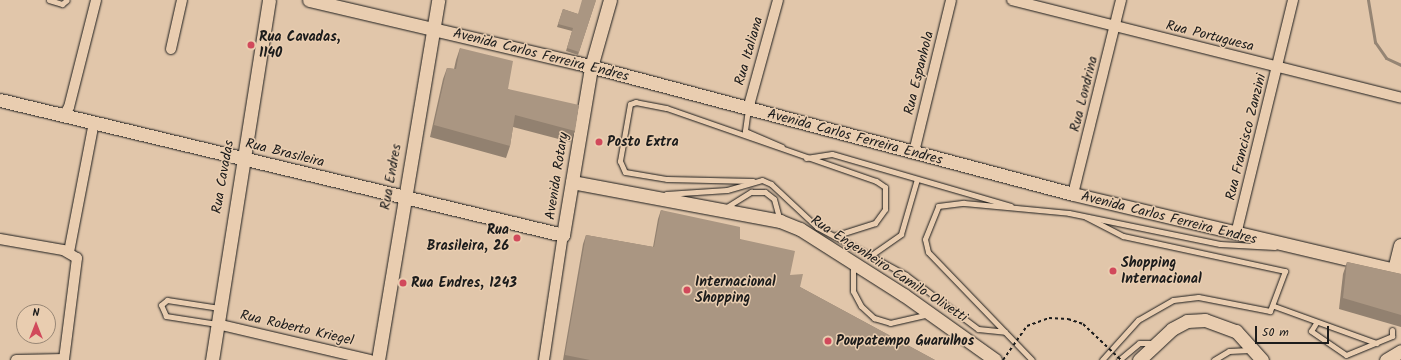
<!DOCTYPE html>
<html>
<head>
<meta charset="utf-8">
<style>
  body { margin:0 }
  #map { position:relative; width:1401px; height:360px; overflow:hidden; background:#e1c6aa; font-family:Kalam,sans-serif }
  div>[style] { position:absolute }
  .stream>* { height:3px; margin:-1.5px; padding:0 1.5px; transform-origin:1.5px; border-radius:1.5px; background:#958574 }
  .roads { filter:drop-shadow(0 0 1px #1c1c1c) drop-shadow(0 0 1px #1c1c1c) }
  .service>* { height:5px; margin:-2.5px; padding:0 2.5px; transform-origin:2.5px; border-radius:2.5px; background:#e9cdb0 }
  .minor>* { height:10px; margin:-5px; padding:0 5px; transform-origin:5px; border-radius:5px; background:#e9cdb0 }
  .tertiary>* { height:13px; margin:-6.5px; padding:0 6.5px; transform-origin:6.5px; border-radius:6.5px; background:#e9cdb0 }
  .secondary>* { height:14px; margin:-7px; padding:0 7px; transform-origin:7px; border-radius:7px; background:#e9cdb0 }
  .path-bridge>* { height:2px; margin-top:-1px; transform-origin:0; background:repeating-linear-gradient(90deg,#1c1c1c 0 3px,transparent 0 6px) }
  .wall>* { inset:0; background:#928170 }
  .building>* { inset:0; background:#aa9682 }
  .dots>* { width:11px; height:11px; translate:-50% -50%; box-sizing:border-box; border:2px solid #e9cdb0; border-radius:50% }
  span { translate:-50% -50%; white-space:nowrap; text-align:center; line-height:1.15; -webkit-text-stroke:3px #e9cdb0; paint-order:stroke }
  .street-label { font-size:14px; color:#1c1c1c }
  .poi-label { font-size:14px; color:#1c1c1c; font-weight:700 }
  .left { translate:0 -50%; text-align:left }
  .right { translate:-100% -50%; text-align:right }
  .north { position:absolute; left:16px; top:304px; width:40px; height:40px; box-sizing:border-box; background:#e9cdb0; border:1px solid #978675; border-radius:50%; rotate:0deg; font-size:11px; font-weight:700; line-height:16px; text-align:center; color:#1c1c1c }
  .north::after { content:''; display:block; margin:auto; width:14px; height:18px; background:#d1495b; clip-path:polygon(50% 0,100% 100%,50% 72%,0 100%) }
  .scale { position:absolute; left:1255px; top:326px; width:74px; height:18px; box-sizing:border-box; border:2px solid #1c1c1c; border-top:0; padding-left:5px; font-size:12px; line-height:14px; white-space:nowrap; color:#1c1c1c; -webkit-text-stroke:3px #e9cdb0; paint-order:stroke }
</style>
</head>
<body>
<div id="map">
  <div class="stream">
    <div style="left:1368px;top:0;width:43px;rotate:80.5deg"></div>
    <div style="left:1375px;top:42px;width:19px;rotate:55deg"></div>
    <div style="left:1386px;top:58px;width:17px;rotate:25deg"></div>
  </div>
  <div class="roads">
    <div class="service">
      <div style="left:49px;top:0;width:14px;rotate:17deg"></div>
      <div style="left:62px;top:4px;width:6px;rotate:-39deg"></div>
      <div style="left:748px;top:109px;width:22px;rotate:98deg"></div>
      <div style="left:745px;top:131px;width:40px;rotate:23.4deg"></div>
      <div style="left:806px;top:158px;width:26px;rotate:-9deg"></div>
      <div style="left:832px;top:154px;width:186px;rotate:16.2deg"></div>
      <div style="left:666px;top:194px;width:61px;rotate:-3.8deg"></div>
      <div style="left:727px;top:190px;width:36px;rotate:-16deg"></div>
      <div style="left:762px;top:180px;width:10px;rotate:24deg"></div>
      <div style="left:771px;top:184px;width:63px;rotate:43.1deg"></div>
      <div style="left:817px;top:227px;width:19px;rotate:28deg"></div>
      <div style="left:834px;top:236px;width:43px;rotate:-17.6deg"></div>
      <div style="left:875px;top:223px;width:17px;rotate:-54deg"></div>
      <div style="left:885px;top:209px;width:22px;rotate:-90deg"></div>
      <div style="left:885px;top:187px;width:11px;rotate:-146deg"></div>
      <div style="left:876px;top:181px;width:222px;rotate:-160.8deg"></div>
      <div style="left:666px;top:108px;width:31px;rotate:-169deg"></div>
      <div style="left:636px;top:102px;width:6px;rotate:162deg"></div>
      <div style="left:630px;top:104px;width:58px;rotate:100deg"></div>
      <div style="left:620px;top:161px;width:12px;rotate:66deg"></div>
      <div style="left:625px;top:172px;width:43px;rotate:9.5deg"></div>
      <div style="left:667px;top:179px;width:86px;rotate:1.3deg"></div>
      <div style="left:725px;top:208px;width:31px;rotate:-32deg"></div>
      <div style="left:751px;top:192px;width:14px"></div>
      <div style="left:765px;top:192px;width:11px;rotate:38deg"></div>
      <div style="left:774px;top:199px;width:23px;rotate:75deg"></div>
      <div style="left:1086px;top:217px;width:42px;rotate:27.2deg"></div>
      <div style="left:1123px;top:236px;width:166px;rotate:12.2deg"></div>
      <div style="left:1285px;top:271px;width:43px;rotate:110.6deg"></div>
      <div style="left:1270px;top:311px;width:73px;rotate:-169deg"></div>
      <div style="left:1198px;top:297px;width:25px;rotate:173deg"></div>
      <div style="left:1173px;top:300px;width:40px;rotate:150.3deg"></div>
      <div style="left:1138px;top:320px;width:54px;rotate:132deg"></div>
      <div style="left:834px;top:236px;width:82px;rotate:28.4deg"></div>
      <div style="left:906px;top:275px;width:90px;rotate:36.9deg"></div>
      <div style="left:978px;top:329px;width:27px;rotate:6deg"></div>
      <div style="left:870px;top:256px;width:38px;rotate:-35deg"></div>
      <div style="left:901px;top:234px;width:57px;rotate:-73.8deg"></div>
      <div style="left:853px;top:265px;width:26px;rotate:90deg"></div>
      <div style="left:853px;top:291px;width:17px;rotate:62deg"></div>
      <div style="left:861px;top:306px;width:18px;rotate:43deg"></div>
      <div style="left:874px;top:318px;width:17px;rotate:17deg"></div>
      <div style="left:890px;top:323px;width:39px;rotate:-13deg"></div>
      <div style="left:1274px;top:306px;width:109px;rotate:19.9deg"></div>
      <div style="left:1316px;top:323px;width:9px;rotate:122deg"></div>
      <div style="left:1311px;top:331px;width:42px;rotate:34.4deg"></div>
      <div style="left:1346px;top:355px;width:50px;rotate:-22.4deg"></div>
      <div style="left:1392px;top:336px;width:6px;rotate:-90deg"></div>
      <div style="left:217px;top:324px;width:52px;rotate:-171.1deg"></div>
      <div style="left:166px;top:316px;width:12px;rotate:-114deg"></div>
      <div style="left:161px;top:305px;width:8px;rotate:-40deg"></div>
      <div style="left:167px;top:300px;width:53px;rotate:8.7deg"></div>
      <div style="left:1032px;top:360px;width:150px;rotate:-133.9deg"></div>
      <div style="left:928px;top:252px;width:13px;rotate:-103deg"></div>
      <div style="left:925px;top:239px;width:35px;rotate:-68deg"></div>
      <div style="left:938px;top:206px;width:26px;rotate:-7deg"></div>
      <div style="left:964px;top:203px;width:105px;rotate:5.4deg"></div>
      <div style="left:1069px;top:213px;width:154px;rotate:11.6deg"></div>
      <div style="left:1220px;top:244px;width:55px;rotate:3.1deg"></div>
      <div style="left:1119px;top:360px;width:26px;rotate:-40deg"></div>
      <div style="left:1139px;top:343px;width:16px"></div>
      <div style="left:1214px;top:360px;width:17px;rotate:-31deg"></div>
      <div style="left:1229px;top:351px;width:20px;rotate:-3deg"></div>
    </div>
    <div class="minor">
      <div style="left:1012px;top:0;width:401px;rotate:14.1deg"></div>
      <div style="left:171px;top:49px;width:50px;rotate:-77.3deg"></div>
      <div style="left:748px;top:109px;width:113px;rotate:-74.6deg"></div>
      <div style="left:64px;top:115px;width:9px;rotate:-58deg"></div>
      <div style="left:69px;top:107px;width:110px;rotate:-75.8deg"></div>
      <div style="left:914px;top:152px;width:156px;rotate:-76.3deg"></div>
      <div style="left:1073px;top:194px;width:200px;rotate:-76.1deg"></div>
      <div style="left:1236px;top:234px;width:241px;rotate:-76.3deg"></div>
      <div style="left:0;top:239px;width:64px;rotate:9.9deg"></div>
      <div style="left:63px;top:250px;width:16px;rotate:30deg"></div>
      <div style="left:77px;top:258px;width:103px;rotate:97.3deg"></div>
      <div style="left:69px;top:252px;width:132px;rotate:-79.1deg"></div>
      <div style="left:217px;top:324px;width:157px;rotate:13.2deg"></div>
      <div style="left:16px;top:360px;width:48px;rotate:-1.2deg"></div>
      <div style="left:544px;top:360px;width:126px;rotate:-81.4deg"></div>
    </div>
    <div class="tertiary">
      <div style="left:309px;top:0;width:276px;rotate:13.2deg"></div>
      <div style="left:578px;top:63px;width:512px;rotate:14.82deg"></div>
      <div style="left:1073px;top:194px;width:331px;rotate:13.3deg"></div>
      <div style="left:0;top:100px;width:579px;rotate:13.48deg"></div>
      <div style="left:563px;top:235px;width:170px;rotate:-80.5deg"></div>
      <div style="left:591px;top:67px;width:70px;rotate:-74.2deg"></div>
      <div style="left:572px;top:182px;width:212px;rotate:10.6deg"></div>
      <div style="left:780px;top:221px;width:22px;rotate:22deg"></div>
      <div style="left:800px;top:229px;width:123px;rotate:32.4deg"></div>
      <div style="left:904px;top:295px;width:112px;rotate:35.5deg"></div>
      <div style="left:212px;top:360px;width:364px;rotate:-81deg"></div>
      <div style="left:378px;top:360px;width:365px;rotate:-80.5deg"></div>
      <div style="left:1139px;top:360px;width:45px;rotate:-43.2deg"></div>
      <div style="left:1172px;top:329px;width:17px;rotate:-28deg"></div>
      <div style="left:1187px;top:321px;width:18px;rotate:-3deg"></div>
      <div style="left:1205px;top:320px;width:33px;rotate:20deg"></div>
      <div style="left:1236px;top:331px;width:39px;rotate:48deg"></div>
      <div style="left:1386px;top:360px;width:17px;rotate:-31deg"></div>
    </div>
    <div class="secondary">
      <div style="left:1401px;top:246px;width:25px;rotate:104deg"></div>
      <div style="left:1395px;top:270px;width:6px;rotate:18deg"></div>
    </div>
  </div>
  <div class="path-bridge">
    <div style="left:1003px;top:360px;width:42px;rotate:-54.8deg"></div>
    <div style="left:1027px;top:326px;width:23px;rotate:-20deg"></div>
    <div style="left:1049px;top:318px;width:19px;rotate:3deg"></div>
    <div style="left:1068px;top:319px;width:16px;rotate:18deg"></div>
    <div style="left:1083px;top:324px;width:52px;rotate:43.5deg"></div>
  </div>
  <div class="wall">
    <div style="clip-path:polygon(596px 0,578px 55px,566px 51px,572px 31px,557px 27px,563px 9px,578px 14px)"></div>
    <div style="clip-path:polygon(460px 48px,508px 89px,575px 131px,570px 142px,513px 127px,510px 146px,506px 158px,430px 137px,443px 79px,447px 68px,454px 69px,456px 60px)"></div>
    <div style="clip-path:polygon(661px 210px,740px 239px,790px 275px,800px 287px,935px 360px,563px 360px,583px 244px,586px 235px,653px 247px,658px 219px)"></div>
    <div style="clip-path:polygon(1347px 262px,1401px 274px,1401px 327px,1339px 309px,1343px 274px)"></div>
  </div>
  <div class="building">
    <div style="clip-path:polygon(582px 0,596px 0,579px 52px,567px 48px,573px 28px,558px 24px,563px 9px,578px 14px)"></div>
    <div style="clip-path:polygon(460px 48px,513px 61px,508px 89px,579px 105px,575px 131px,515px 115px,510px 146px,434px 125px,447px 68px,456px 69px)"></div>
    <div style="clip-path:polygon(661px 210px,740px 227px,740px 239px,795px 251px,790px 275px,803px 274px,800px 287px,935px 360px,590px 360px,565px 355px,586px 235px,654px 247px)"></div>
    <div style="clip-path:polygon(1347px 262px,1401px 274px,1401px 315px,1343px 298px)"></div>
  </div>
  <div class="dots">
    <div style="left:251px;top:45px;background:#d1495b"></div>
    <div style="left:599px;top:142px;background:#d1495b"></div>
    <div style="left:517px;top:238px;background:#d1495b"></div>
    <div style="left:1113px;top:271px;background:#d1495b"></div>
    <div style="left:403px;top:283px;background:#d1495b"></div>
    <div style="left:687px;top:290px;background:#d1495b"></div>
    <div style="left:828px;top:341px;background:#d1495b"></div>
  </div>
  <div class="street-label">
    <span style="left:1210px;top:36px;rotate:14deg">Rua Portuguesa</span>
    <span style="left:749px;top:51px;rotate:-74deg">Rua Italiana</span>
    <span style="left:541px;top:55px;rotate:14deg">Avenida Carlos Ferreira Endres</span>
    <span style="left:919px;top:73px;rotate:-76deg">Rua Espanhola</span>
    <span style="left:1084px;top:94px;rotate:-76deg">Rua Londrina</span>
    <span style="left:855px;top:137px;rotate:15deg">Avenida Carlos Ferreira Endres</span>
    <span style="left:1246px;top:137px;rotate:-76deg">Rua Francisco Zanzini</span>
    <span style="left:285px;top:153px;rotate:14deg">Rua Brasileira</span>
    <span style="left:557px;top:176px;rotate:-81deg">Avenida Rotary</span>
    <span style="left:223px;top:177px;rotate:-80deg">Rua Cavadas</span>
    <span style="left:391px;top:177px;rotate:-80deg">Rua Endres</span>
    <span style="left:1169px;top:218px;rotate:14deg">Avenida Carlos Ferreira Endres</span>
    <span style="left:889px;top:269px;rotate:33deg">Rua Engenheiro Camilo Olivetti</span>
    <span style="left:297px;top:328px;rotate:13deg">Rua Roberto Kriegel</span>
  </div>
  <div class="poi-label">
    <span class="left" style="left:259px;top:45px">Rua Cavadas,<br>1140</span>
    <span class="left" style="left:607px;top:142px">Posto Extra</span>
    <span class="right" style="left:509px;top:238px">Rua<br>Brasileira, 26</span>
    <span class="left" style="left:1121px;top:271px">Shopping<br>Internacional</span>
    <span class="left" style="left:695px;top:290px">Internacional<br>Shopping</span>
    <span class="left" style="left:411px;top:283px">Rua Endres, 1243</span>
    <span class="left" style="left:836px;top:341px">Poupatempo Guarulhos</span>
  </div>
  <div class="north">N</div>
  <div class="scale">50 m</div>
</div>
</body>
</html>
